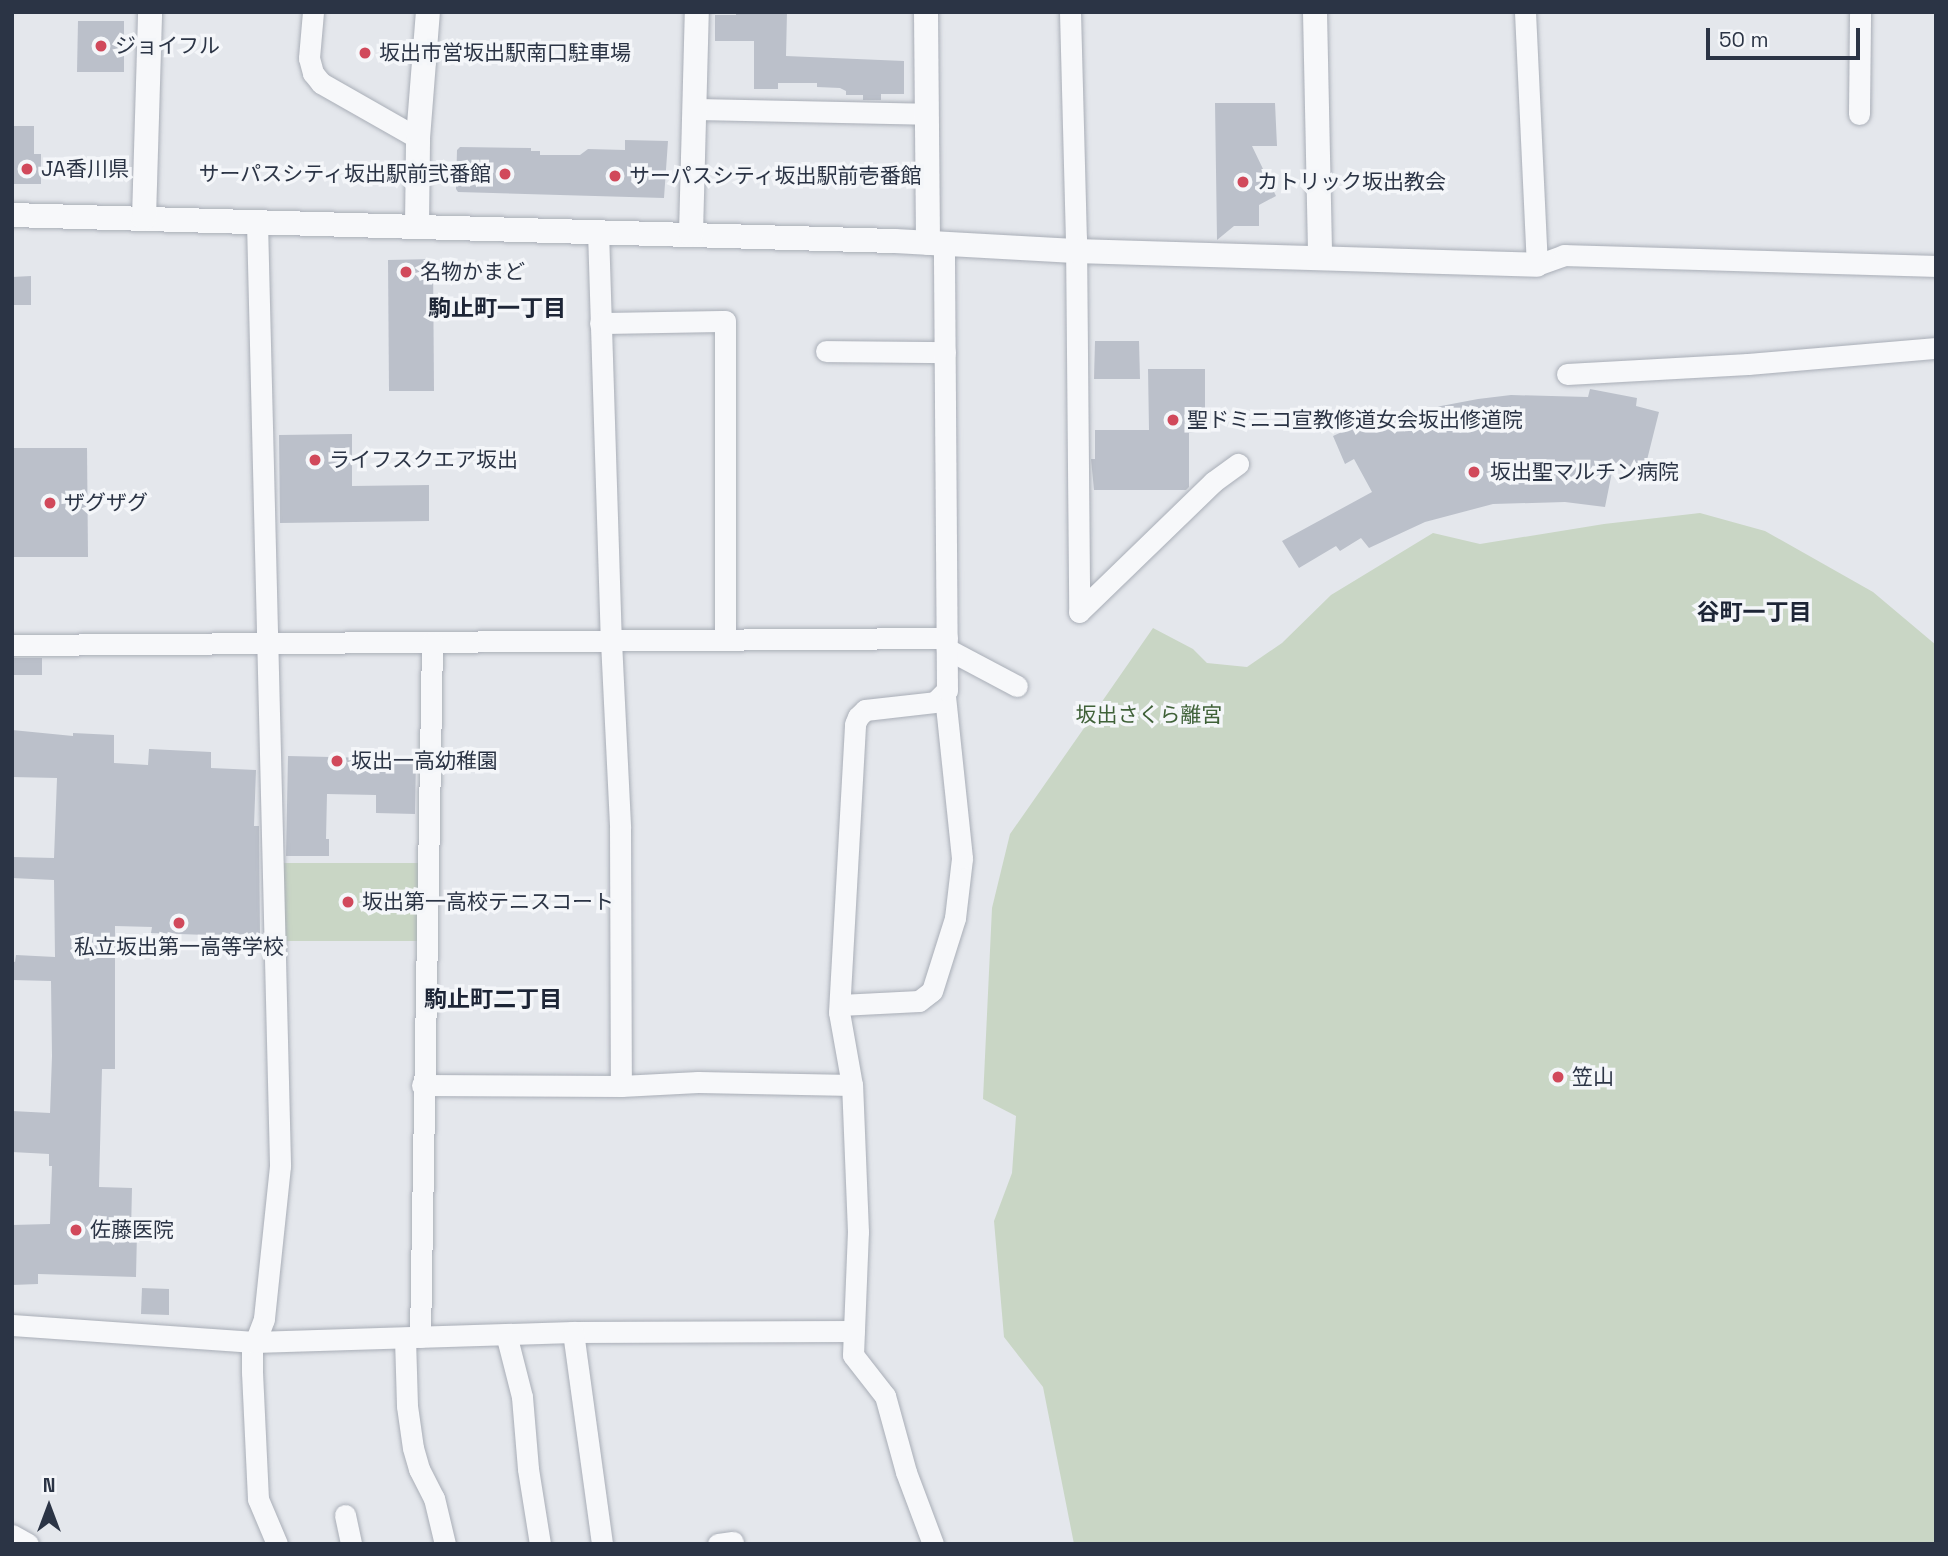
<!DOCTYPE html>
<html>
<head>
<meta charset="utf-8">
<style>
  body { margin:0 }
  #map { position:relative; width:1948px; height:1556px; overflow:hidden; background:#e4e7ec; font-family:"Space Grotesk","Noto Sans JP",sans-serif }
  div>[style] { position:absolute }
  .green>* { inset:0; background:#c9d6c5 }
  .building>* { inset:0; background:#bbc0ca }
  .roads { filter:drop-shadow(0 0 2px #a9aeb7) drop-shadow(0 0 2px #a9aeb7) }
  .minor>* { height:21px; margin:-10.5px; padding:0 10.5px; transform-origin:10.5px; border-radius:10.5px; background:#f7f8fa }
  .tertiary>* { height:24px; margin:-12px; padding:0 12px; transform-origin:12px; border-radius:12px; background:#f7f8fa }
  .dots>* { width:19px; height:19px; translate:-50% -50%; box-sizing:border-box; border:4px solid #f4f6f9; border-radius:50% }
  span { translate:-50% -50%; white-space:nowrap; text-align:center; line-height:1.15; -webkit-text-stroke:7px #f4f6f9; paint-order:stroke }
  .poi-label { font-size:21px; color:#2b3445 }
  .left { translate:0 -50%; text-align:left }
  .right { translate:-100% -50%; text-align:right }
  .park-label { font-size:21px; color:#3f6138 }
  .neighbourhood-label { font-size:23px; color:#1d2536; font-weight:700 }
  .frame { position:absolute; inset:0; border:14px solid #2b3445; pointer-events:none }
  .north { position:absolute; left:14px; top:1472px; width:70px; height:70px; -webkit-text-stroke:5px #f4f6f9; paint-order:stroke; rotate:0deg; font-size:19px; font-weight:700; line-height:28px; text-align:center; color:#2b3445 }
  .north::after { content:''; display:block; margin:auto; width:24px; height:32px; background:#2b3445; clip-path:polygon(50% 0,100% 100%,50% 72%,0 100%) }
  .scale { position:absolute; left:1706px; top:28px; width:154px; height:32px; box-sizing:border-box; border:4px solid #2b3445; border-top:0; padding-left:9px; font-size:21px; line-height:24px; white-space:nowrap; color:#2b3445; -webkit-text-stroke:5px #f4f6f9; paint-order:stroke }
</style>
</head>
<body>
<div id="map">
  <div class="green">
    <div style="clip-path:polygon(1700px 513px,1765px 531px,1873px 592px,1936px 645px,1936px 1544px,1074px 1544px,1043px 1387px,1004px 1337px,994px 1221px,1012px 1173px,1016px 1116px,983px 1099px,992px 908px,1010px 834px,1089px 721px,1082px 715px,1101px 703px,1153px 628px,1193px 649px,1207px 663px,1247px 667px,1282px 643px,1331px 595px,1433px 533px,1480px 544px,1604px 524px)"></div>
    <div style="clip-path:polygon(278px 863px,418px 863px,418px 941px,278px 941px)"></div>
  </div>
  <div class="building">
    <div style="clip-path:polygon(736px 12px,787px 12px,786px 56px,904px 61px,904px 94px,881px 94px,881px 100px,863px 100px,863px 95px,846px 95px,846px 91px,840px 88px,817px 87px,817px 83px,778px 83px,778px 89px,754px 89px,754px 41px,715px 41px,715px 15px,736px 15px)"></div>
    <div style="clip-path:polygon(78px 21px,124px 21px,124px 72px,77px 72px)"></div>
    <div style="clip-path:polygon(1215px 103px,1275px 103px,1277px 146px,1252px 146px,1276px 196px,1259px 205px,1259px 226px,1234px 226px,1217px 240px)"></div>
    <div style="clip-path:polygon(12px 126px,34px 126px,34px 154px,41px 154px,41px 184px,12px 184px)"></div>
    <div style="clip-path:polygon(625px 140px,668px 141px,664px 198px,458px 192px,456px 189px,457px 150px,460px 147px,531px 148px,531px 151px,540px 151px,540px 155px,580px 155px,588px 149px,625px 150px)"></div>
    <div style="clip-path:polygon(433px 259px,434px 391px,389px 391px,388px 260px)"></div>
    <div style="clip-path:polygon(31px 276px,31px 305px,12px 305px,12px 277px)"></div>
    <div style="clip-path:polygon(1095px 341px,1139px 341px,1140px 379px,1094px 379px)"></div>
    <div style="clip-path:polygon(1148px 369px,1205px 369px,1205px 409px,1196px 409px,1196px 432px,1189px 433px,1189px 487px,1186px 490px,1094px 490px,1091px 459px,1095px 459px,1095px 430px,1149px 430px)"></div>
    <div style="clip-path:polygon(1590px 389px,1637px 398px,1636px 406px,1659px 412px,1644px 472px,1613px 467px,1605px 507px,1565px 502px,1493px 504px,1425px 522px,1369px 548px,1361px 538px,1340px 551px,1336px 546px,1299px 568px,1282px 541px,1372px 492px,1354px 459px,1345px 464px,1333px 436px,1386px 412px,1390px 422px,1441px 406px,1478px 399px,1511px 395px,1588px 397px)"></div>
    <div style="clip-path:polygon(352px 434px,352px 486px,429px 485px,429px 521px,280px 523px,279px 435px)"></div>
    <div style="clip-path:polygon(12px 448px,87px 448px,88px 557px,12px 557px)"></div>
    <div style="clip-path:polygon(12px 658px,42px 658px,42px 675px,12px 675px)"></div>
    <div style="clip-path:polygon(12px 730px,73px 736px,73px 733px,114px 735px,114px 763px,148px 765px,149px 749px,211px 752px,211px 768px,256px 770px,254px 826px,259px 826px,260px 937px,151px 933px,152px 927px,115px 926px,115px 1069px,102px 1069px,99px 1187px,132px 1188px,131px 1232px,137px 1232px,136px 1277px,38px 1274px,38px 1284px,12px 1285px,12px 1225px,50px 1224px,52px 1166px,49px 1166px,49px 1154px,12px 1152px,12px 1111px,50px 1113px,52px 1056px,51px 981px,12px 980px,12px 961px,15px 962px,16px 955px,55px 957px,54px 880px,12px 878px,12px 857px,54px 858px,57px 778px,12px 777px)"></div>
    <div style="clip-path:polygon(288px 756px,416px 759px,415px 814px,376px 813px,376px 795px,327px 794px,326px 839px,329px 839px,329px 856px,286px 856px)"></div>
    <div style="clip-path:polygon(142px 1288px,169px 1289px,169px 1315px,141px 1314px)"></div>
  </div>
  <div class="roads">
    <div class="minor">
      <div style="left:313px;top:12px;width:46px;rotate:95deg"></div>
      <div style="left:309px;top:58px;width:16px;rotate:75deg"></div>
      <div style="left:313px;top:73px;width:13px;rotate:51deg"></div>
      <div style="left:321px;top:83px;width:112px;rotate:29.6deg"></div>
      <div style="left:1070px;top:12px;width:226px;rotate:88.5deg"></div>
      <div style="left:1076px;top:238px;width:374px;rotate:89.5deg"></div>
      <div style="left:1525px;top:12px;width:253px;rotate:87.3deg"></div>
      <div style="left:1537px;top:265px;width:29px;rotate:-20deg"></div>
      <div style="left:1564px;top:255px;width:372px;rotate:1.7deg"></div>
      <div style="left:695px;top:109px;width:232px;rotate:1.2deg"></div>
      <div style="left:1859px;top:114px;width:102px;rotate:-89.4deg"></div>
      <div style="left:257px;top:222px;width:944px;rotate:88.6deg"></div>
      <div style="left:280px;top:1166px;width:154px;rotate:96deg"></div>
      <div style="left:264px;top:1319px;width:33px;rotate:111deg"></div>
      <div style="left:252px;top:1350px;width:22px;rotate:90deg"></div>
      <div style="left:252px;top:1372px;width:127px;rotate:87.3deg"></div>
      <div style="left:258px;top:1499px;width:49px;rotate:67.1deg"></div>
      <div style="left:598px;top:231px;width:410px;rotate:88.2deg"></div>
      <div style="left:611px;top:641px;width:187px;rotate:87.2deg"></div>
      <div style="left:620px;top:828px;width:258px;rotate:89.8deg"></div>
      <div style="left:600px;top:323px;width:125px;rotate:-0.9deg"></div>
      <div style="left:725px;top:321px;width:319px;rotate:90deg"></div>
      <div style="left:826px;top:351px;width:119px;rotate:0.5deg"></div>
      <div style="left:1567px;top:374px;width:181px;rotate:-3.2deg"></div>
      <div style="left:1748px;top:364px;width:189px;rotate:-4.9deg"></div>
      <div style="left:1079px;top:612px;width:187px;rotate:-44.1deg"></div>
      <div style="left:1213px;top:482px;width:31px;rotate:-36deg"></div>
      <div style="left:12px;top:645px;width:935px;rotate:-0.43deg"></div>
      <div style="left:947px;top:649px;width:79px;rotate:27.9deg"></div>
      <div style="left:840px;top:1005px;width:79px;rotate:-2.9deg"></div>
      <div style="left:919px;top:1001px;width:16px;rotate:-38deg"></div>
      <div style="left:932px;top:991px;width:77px;rotate:-72.5deg"></div>
      <div style="left:955px;top:918px;width:60px;rotate:-83.3deg"></div>
      <div style="left:962px;top:858px;width:164px;rotate:-96deg"></div>
      <div style="left:422px;top:1085px;width:199px;rotate:0.3deg"></div>
      <div style="left:621px;top:1086px;width:77px;rotate:-3deg"></div>
      <div style="left:698px;top:1082px;width:154px;rotate:1.1deg"></div>
      <div style="left:12px;top:1325px;width:243px;rotate:4deg"></div>
      <div style="left:254px;top:1342px;width:319px;rotate:-1.8deg"></div>
      <div style="left:573px;top:1332px;width:281px;rotate:-0.2deg"></div>
      <div style="left:573px;top:1332px;width:214px;rotate:82.2deg"></div>
      <div style="left:506px;top:1334px;width:65px;rotate:75.7deg"></div>
      <div style="left:522px;top:1397px;width:72px;rotate:85.2deg"></div>
      <div style="left:528px;top:1469px;width:76px;rotate:80.9deg"></div>
      <div style="left:420px;top:1337px;width:695px;rotate:-89.01deg"></div>
      <div style="left:405px;top:1338px;width:68px;rotate:88.3deg"></div>
      <div style="left:407px;top:1406px;width:42px;rotate:81.9deg"></div>
      <div style="left:413px;top:1448px;width:22px;rotate:74deg"></div>
      <div style="left:419px;top:1469px;width:33px;rotate:63deg"></div>
      <div style="left:434px;top:1498px;width:47px;rotate:76.6deg"></div>
      <div style="left:345px;top:1515px;width:30px;rotate:78deg"></div>
      <div style="left:12px;top:1535px;width:18px;rotate:29deg"></div>
      <div style="left:718px;top:1544px;width:15px;rotate:-8deg"></div>
      <div style="left:933px;top:1544px;width:77px;rotate:-110.6deg"></div>
      <div style="left:906px;top:1472px;width:79px;rotate:-105.4deg"></div>
      <div style="left:885px;top:1396px;width:52px;rotate:-128deg"></div>
      <div style="left:853px;top:1355px;width:123px;rotate:-87.7deg"></div>
      <div style="left:858px;top:1232px;width:147px;rotate:-92.3deg"></div>
      <div style="left:852px;top:1085px;width:74px;rotate:-100.1deg"></div>
      <div style="left:839px;top:1012px;width:288px;rotate:-86.8deg"></div>
      <div style="left:855px;top:724px;width:8px;rotate:-67deg"></div>
      <div style="left:858px;top:717px;width:10px;rotate:-45deg"></div>
      <div style="left:865px;top:710px;width:70px;rotate:-6.5deg"></div>
      <div style="left:935px;top:702px;width:17px;rotate:-45deg"></div>
      <div style="left:947px;top:690px;width:445px;rotate:-90.4deg"></div>
    </div>
    <div class="tertiary">
      <div style="left:926px;top:12px;width:231px;rotate:89.5deg"></div>
      <div style="left:1315px;top:12px;width:246px;rotate:88.8deg"></div>
      <div style="left:12px;top:215px;width:883px;rotate:1.69deg"></div>
      <div style="left:895px;top:241px;width:180px;rotate:3.2deg"></div>
      <div style="left:1075px;top:251px;width:462px;rotate:1.7deg"></div>
      <div style="left:144px;top:218px;width:206px;rotate:-88.3deg"></div>
      <div style="left:417px;top:225px;width:87px;rotate:-89.3deg"></div>
      <div style="left:418px;top:138px;width:126px;rotate:-85.5deg"></div>
      <div style="left:691px;top:234px;width:222px;rotate:-88.5deg"></div>
    </div>
  </div>
  <div class="dots">
    <div style="left:101px;top:46px;background:#d1495b"></div>
    <div style="left:365px;top:53px;background:#d1495b"></div>
    <div style="left:27px;top:169px;background:#d1495b"></div>
    <div style="left:505px;top:174px;background:#d1495b"></div>
    <div style="left:615px;top:176px;background:#d1495b"></div>
    <div style="left:1243px;top:182px;background:#d1495b"></div>
    <div style="left:406px;top:272px;background:#d1495b"></div>
    <div style="left:1173px;top:420px;background:#d1495b"></div>
    <div style="left:315px;top:460px;background:#d1495b"></div>
    <div style="left:1474px;top:472px;background:#d1495b"></div>
    <div style="left:50px;top:503px;background:#d1495b"></div>
    <div style="left:337px;top:761px;background:#d1495b"></div>
    <div style="left:348px;top:902px;background:#d1495b"></div>
    <div style="left:179px;top:923px;background:#d1495b"></div>
    <div style="left:1558px;top:1077px;background:#d1495b"></div>
    <div style="left:76px;top:1230px;background:#d1495b"></div>
  </div>
  <div class="poi-label">
    <span class="left" style="left:115px;top:46px">ジョイフル</span>
    <span class="left" style="left:379px;top:53px">坂出市営坂出駅南口駐車場</span>
    <span class="left" style="left:41px;top:169px">JA香川県</span>
    <span class="right" style="left:491px;top:174px">サーパスシティ坂出駅前弐番館</span>
    <span class="left" style="left:629px;top:176px">サーパスシティ坂出駅前壱番館</span>
    <span class="left" style="left:1257px;top:182px">カトリック坂出教会</span>
    <span class="left" style="left:420px;top:272px">名物かまど</span>
    <span class="left" style="left:1187px;top:420px">聖ドミニコ宣教修道女会坂出修道院</span>
    <span class="left" style="left:329px;top:460px">ライフスクエア坂出</span>
    <span class="left" style="left:1490px;top:472px">坂出聖マルチン病院</span>
    <span class="left" style="left:64px;top:503px">ザグザグ</span>
    <span class="left" style="left:351px;top:761px">坂出一高幼稚園</span>
    <span class="left" style="left:362px;top:902px">坂出第一高校テニスコート</span>
    <span style="left:179px;top:947px">私立坂出第一高等学校</span>
    <span class="left" style="left:1572px;top:1077px">笠山</span>
    <span class="left" style="left:90px;top:1230px">佐藤医院</span>
  </div>
  <div class="park-label">
    <span style="left:1149px;top:715px">坂出さくら離宮</span>
  </div>
  <div class="neighbourhood-label">
    <span style="left:497px;top:308px">駒止町一丁目</span>
    <span style="left:1754px;top:612px">谷町一丁目</span>
    <span style="left:493px;top:999px">駒止町二丁目</span>
  </div>
  <div class="frame"></div>
  <div class="north">N</div>
  <div class="scale">50 m</div>
</div>
</body>
</html>
